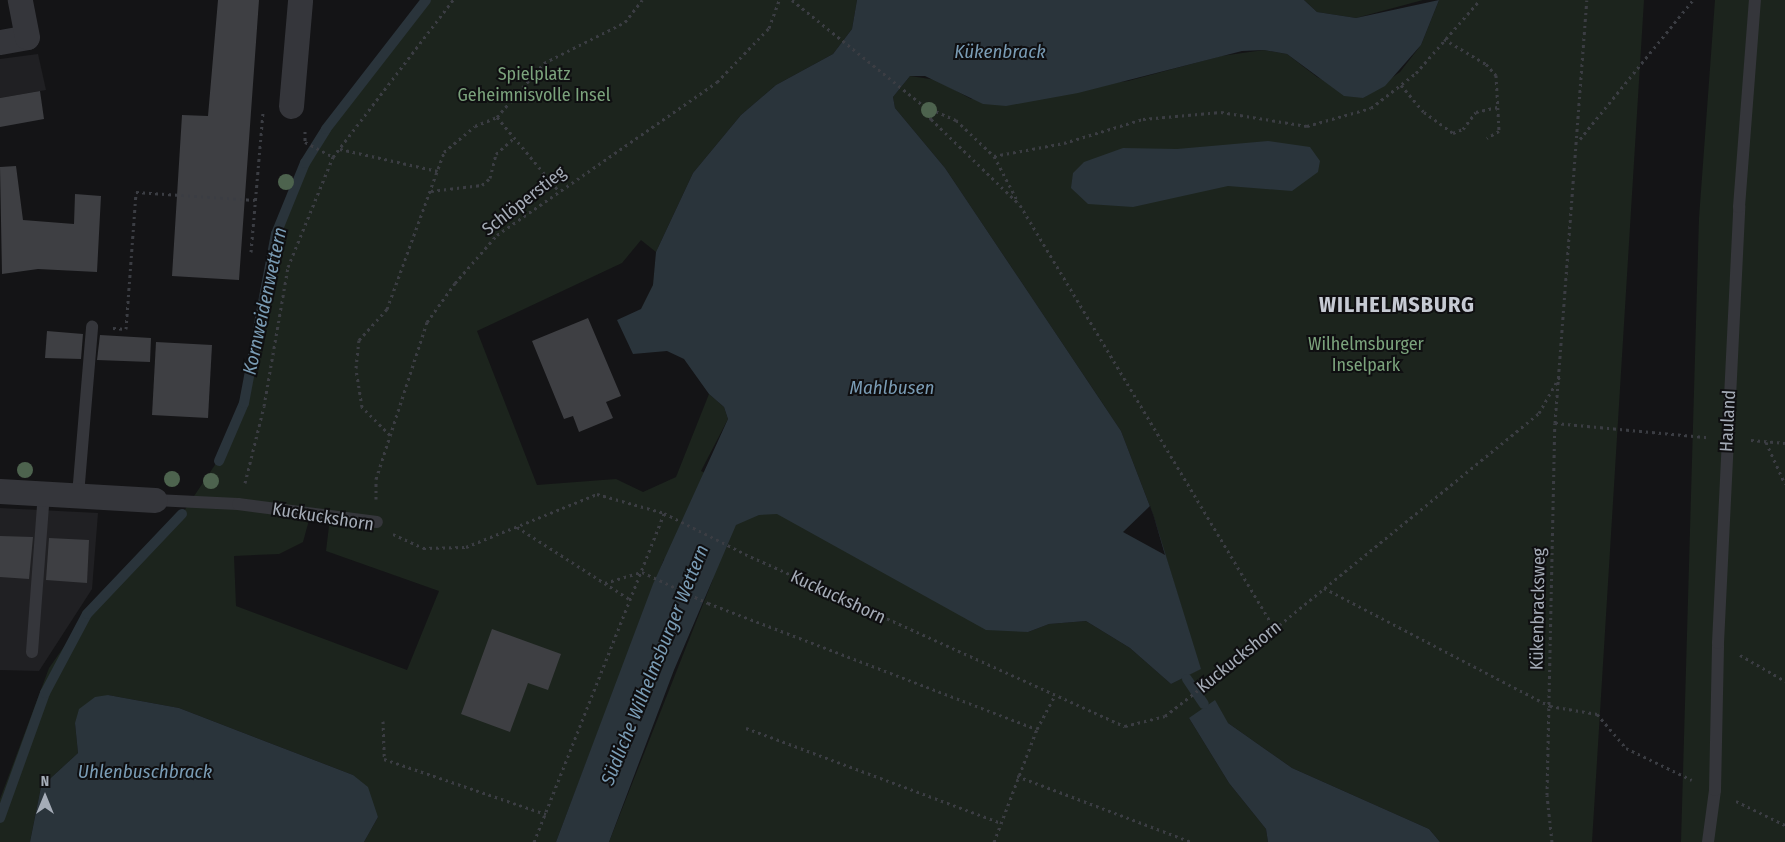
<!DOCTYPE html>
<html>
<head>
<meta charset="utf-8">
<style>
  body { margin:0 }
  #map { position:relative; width:1785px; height:842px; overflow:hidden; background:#141416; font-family:"Fira Sans Condensed",sans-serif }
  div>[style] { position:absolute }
  .built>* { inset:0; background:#202023 }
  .green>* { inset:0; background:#1c241d }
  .water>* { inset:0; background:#2a343b }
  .pier>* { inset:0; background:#141416 }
  .stream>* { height:10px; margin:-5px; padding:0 5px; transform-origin:5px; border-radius:5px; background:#2a343b }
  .building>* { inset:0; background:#3e3f43 }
  .path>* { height:3px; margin-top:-1.5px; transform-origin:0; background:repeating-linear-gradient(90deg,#3b3d43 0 2.5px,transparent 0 6.5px) }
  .lane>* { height:12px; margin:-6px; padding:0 6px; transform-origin:6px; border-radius:6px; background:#35363b }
  .street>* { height:25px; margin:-12.5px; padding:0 12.5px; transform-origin:12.5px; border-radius:12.5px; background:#35363b }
  .trees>* { width:16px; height:16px; margin:-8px; border-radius:50%; background:#4d634e }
  span { translate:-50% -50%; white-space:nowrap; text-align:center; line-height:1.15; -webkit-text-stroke:4px #0f0f11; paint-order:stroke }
  .park-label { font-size:18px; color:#7ba37c }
  .street-label { font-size:18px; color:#a5acb7 }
  .water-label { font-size:19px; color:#7a9cb5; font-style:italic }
  .district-label { font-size:22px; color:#c6cad3; font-weight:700; letter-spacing:1px }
  .north { position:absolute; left:20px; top:772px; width:50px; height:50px; -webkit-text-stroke:4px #0f0f11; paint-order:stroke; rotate:0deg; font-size:14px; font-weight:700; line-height:20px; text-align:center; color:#a5acb7 }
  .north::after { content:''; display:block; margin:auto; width:18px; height:22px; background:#a5acb7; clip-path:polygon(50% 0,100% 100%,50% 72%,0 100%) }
</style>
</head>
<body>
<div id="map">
  <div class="built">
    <div style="clip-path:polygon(38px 54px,46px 90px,0 98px,0 59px)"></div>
    <div style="clip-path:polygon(0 508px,98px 513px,92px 589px,39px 671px,0 670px)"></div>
  </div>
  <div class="green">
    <div style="clip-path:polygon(evenodd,426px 0,857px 0,852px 29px,833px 54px,776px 85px,741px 115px,693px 173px,656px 252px,641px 240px,622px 263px,477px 331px,537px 485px,616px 479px,643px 492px,676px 477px,709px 394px,724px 407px,728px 419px,701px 471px,1028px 632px,1049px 624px,1086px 621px,1130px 648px,1171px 684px,1200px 669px,1154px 517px,1121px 431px,945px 168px,895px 108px,893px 97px,910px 76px,937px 80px,971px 99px,1128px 81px,1221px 56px,1264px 50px,1287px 54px,1317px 77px,1363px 98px,1400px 72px,1421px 45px,1439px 0,1644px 0,1592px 842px,1440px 842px,1429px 829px,1292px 768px,1228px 723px,1189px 718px,1229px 783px,1266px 829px,1268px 842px,609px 842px,713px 579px,664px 559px,556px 842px,364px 842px,378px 817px,353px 775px,179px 708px,108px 695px,75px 723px,78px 753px,41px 787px,30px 842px,0 842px,0 799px,49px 668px,87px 614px,182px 514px,227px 447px,244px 403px,276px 234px,305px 163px,326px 129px,426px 0,309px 520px,329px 526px,326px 551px,439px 591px,407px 670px,236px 606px,234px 556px,279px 554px,303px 542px,309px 520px)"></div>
    <div style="clip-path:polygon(1304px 0,1423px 0,1356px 18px,1317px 12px)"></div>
    <div style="clip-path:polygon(1715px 0,1785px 0,1785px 842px,1681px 842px,1699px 218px)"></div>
  </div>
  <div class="water">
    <div style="clip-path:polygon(857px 0,1304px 0,1317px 12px,1356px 18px,1439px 0,1421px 45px,1385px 86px,1363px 98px,1344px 96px,1287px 54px,1264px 50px,1242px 51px,1078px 93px,1006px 106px,983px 104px,925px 76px,910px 76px,893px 97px,895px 108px,945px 168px,1121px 431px,1154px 517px,1201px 669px,1171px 684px,1130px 648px,1086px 621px,1049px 624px,1028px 632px,986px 630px,777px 514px,759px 515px,736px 525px,674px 670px,609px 842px,556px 842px,653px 584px,728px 419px,724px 407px,709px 394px,684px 359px,667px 351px,633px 354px,617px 320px,641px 309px,653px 285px,656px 252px,693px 173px,741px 115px,776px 85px,833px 54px,852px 29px)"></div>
    <div style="clip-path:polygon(1268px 141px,1310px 147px,1320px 161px,1318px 172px,1292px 191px,1228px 186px,1133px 207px,1088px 204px,1071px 188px,1073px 173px,1084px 162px,1123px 148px,1177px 149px)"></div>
    <div style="clip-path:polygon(108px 695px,179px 708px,353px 775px,368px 787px,378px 817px,364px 842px,30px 842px,41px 787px,78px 753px,75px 723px,79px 709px,95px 697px)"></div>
    <div style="clip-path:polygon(1215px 700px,1228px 723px,1292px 768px,1429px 829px,1440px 842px,1268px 842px,1266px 829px,1229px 783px,1189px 718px)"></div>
  </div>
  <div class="pier">
    <div style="clip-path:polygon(1150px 506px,1154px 517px,1165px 555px,1123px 532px)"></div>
  </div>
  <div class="stream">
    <div style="left:219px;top:461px;width:63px;rotate:-66.7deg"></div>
    <div style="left:244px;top:403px;width:172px;rotate:-79.3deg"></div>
    <div style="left:276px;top:234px;width:77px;rotate:-67.8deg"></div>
    <div style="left:305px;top:163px;width:40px;rotate:-58deg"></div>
    <div style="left:326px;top:129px;width:163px;rotate:-52.2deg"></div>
    <div style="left:1187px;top:679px;width:30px;rotate:56deg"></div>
    <div style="left:0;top:818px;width:133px;rotate:-70.2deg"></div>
    <div style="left:45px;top:693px;width:89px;rotate:-62deg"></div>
    <div style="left:87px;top:614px;width:138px;rotate:-46.5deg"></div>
  </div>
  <div class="building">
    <div style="clip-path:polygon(218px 0,259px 0,239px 280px,172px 276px,182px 115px,208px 116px)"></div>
    <div style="clip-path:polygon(40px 91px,44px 119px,0 127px,0 98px)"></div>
    <div style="clip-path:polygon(16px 166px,23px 220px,74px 224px,75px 194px,101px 196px,97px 272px,38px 269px,2px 274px,0 167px)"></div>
    <div style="clip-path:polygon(588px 318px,621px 396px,606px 402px,613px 418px,579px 432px,573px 416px,564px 419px,532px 341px)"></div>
    <div style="clip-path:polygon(47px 331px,83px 334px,81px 359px,45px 358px)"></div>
    <div style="clip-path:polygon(100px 335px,151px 338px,150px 362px,97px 360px)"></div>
    <div style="clip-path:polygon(156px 342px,212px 345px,208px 418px,152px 415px)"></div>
    <div style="clip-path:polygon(0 536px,33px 537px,29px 579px,0 577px)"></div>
    <div style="clip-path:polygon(49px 538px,89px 540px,87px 583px,46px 580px)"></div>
    <div style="clip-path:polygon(492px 629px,561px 654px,548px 690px,528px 683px,510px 732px,461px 714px)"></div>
  </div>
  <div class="path">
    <div style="left:792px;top:0;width:169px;rotate:38.8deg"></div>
    <div style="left:924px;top:106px;width:15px;rotate:62deg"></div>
    <div style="left:931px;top:119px;width:124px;rotate:44deg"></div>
    <div style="left:1020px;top:205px;width:493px;rotate:59deg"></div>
    <div style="left:1444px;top:39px;width:49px;rotate:30.8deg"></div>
    <div style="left:1486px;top:64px;width:15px;rotate:48deg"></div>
    <div style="left:1496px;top:75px;width:56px;rotate:86.9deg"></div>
    <div style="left:1499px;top:131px;width:14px;rotate:150deg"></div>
    <div style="left:1401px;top:85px;width:35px;rotate:50deg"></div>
    <div style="left:1424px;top:112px;width:36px;rotate:36deg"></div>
    <div style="left:1453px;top:133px;width:11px;rotate:-22deg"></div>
    <div style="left:1463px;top:129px;width:21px;rotate:-53deg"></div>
    <div style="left:1476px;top:112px;width:23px;rotate:-13deg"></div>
    <div style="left:924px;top:106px;width:35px;rotate:24deg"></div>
    <div style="left:956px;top:120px;width:52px;rotate:43.5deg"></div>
    <div style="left:994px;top:156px;width:71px;rotate:-10.5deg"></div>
    <div style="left:1064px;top:143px;width:83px;rotate:-16.9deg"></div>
    <div style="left:1143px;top:119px;width:78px;rotate:-5.1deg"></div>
    <div style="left:1221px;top:112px;width:87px;rotate:9.2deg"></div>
    <div style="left:1307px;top:126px;width:66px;rotate:-15.7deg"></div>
    <div style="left:1371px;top:108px;width:57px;rotate:-37.9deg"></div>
    <div style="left:1416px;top:73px;width:97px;rotate:-48.8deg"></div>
    <div style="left:497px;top:117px;width:95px;rotate:50.1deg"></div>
    <div style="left:305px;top:131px;width:11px;rotate:90deg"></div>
    <div style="left:305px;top:142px;width:32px;rotate:28deg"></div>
    <div style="left:1580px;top:139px;width:179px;rotate:-50.9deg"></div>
    <div style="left:340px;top:149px;width:100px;rotate:12.7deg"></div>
    <div style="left:994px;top:156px;width:52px;rotate:62.4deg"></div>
    <div style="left:431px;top:191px;width:51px;rotate:-6.7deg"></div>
    <div style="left:482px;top:185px;width:11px;rotate:-41deg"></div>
    <div style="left:490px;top:178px;width:25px;rotate:-76deg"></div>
    <div style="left:496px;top:154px;width:24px;rotate:-42deg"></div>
    <div style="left:251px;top:252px;width:140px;rotate:-85.1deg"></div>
    <div style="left:113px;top:328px;width:13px;rotate:4deg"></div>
    <div style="left:126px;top:329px;width:137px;rotate:-85.8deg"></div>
    <div style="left:136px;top:192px;width:119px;rotate:3.8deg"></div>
    <div style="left:1555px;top:423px;width:153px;rotate:5.3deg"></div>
    <div style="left:390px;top:435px;width:40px;rotate:-135deg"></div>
    <div style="left:362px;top:407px;width:39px;rotate:-99deg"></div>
    <div style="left:356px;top:368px;width:28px;rotate:-84deg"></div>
    <div style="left:359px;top:340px;width:42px;rotate:-47.9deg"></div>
    <div style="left:387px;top:309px;width:167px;rotate:-70deg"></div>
    <div style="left:444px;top:152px;width:40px;rotate:-40deg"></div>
    <div style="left:475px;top:126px;width:24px;rotate:-22deg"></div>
    <div style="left:497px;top:117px;width:72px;rotate:-49deg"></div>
    <div style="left:544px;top:63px;width:91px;rotate:-26.8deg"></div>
    <div style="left:625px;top:22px;width:28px;rotate:-52deg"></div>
    <div style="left:1751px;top:440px;width:34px;rotate:5deg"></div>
    <div style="left:1766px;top:442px;width:46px;rotate:65.7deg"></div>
    <div style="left:245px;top:483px;width:79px;rotate:-76.1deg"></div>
    <div style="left:264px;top:406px;width:141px;rotate:-80.2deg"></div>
    <div style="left:288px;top:267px;width:119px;rotate:-67.8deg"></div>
    <div style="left:333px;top:157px;width:198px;rotate:-52.6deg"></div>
    <div style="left:376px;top:499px;width:20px;rotate:-90deg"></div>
    <div style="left:376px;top:479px;width:165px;rotate:-72deg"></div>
    <div style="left:427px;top:322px;width:48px;rotate:-54.3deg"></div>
    <div style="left:455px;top:283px;width:64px;rotate:-48.8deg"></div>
    <div style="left:497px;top:235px;width:268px;rotate:-34.8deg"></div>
    <div style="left:717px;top:82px;width:75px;rotate:-46.1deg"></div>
    <div style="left:769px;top:28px;width:30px;rotate:-70deg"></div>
    <div style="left:517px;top:527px;width:133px;rotate:32.7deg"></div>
    <div style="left:393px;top:534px;width:33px;rotate:25deg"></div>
    <div style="left:423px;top:548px;width:43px;rotate:-1.3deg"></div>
    <div style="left:466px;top:547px;width:141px;rotate:-22deg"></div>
    <div style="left:597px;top:494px;width:70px;rotate:15.8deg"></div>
    <div style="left:664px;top:513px;width:91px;rotate:26.8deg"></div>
    <div style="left:745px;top:554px;width:417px;rotate:24.4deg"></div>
    <div style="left:1125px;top:726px;width:41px;rotate:-14deg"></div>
    <div style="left:1165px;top:716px;width:81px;rotate:-38deg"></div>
    <div style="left:1229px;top:666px;width:400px;rotate:-39.2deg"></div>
    <div style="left:1539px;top:413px;width:43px;rotate:-60.4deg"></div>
    <div style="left:605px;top:583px;width:39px;rotate:-17deg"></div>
    <div style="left:642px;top:572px;width:73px;rotate:25.2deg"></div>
    <div style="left:708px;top:603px;width:352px;rotate:21deg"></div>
    <div style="left:1324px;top:588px;width:255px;rotate:27.6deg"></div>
    <div style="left:1550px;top:706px;width:48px;rotate:9.7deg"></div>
    <div style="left:1597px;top:714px;width:45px;rotate:49.5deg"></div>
    <div style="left:1626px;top:748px;width:73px;rotate:25.9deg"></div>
    <div style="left:1740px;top:655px;width:52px;rotate:30deg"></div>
    <div style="left:383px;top:721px;width:38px;rotate:88deg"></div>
    <div style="left:384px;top:759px;width:171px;rotate:18.8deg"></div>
    <div style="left:746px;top:728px;width:272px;rotate:20.4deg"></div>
    <div style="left:1017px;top:776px;width:187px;rotate:20.7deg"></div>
    <div style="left:1736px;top:801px;width:55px;rotate:26.1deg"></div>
    <div style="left:534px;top:842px;width:354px;rotate:-68.4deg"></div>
    <div style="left:994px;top:842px;width:121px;rotate:-69.2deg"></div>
    <div style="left:1037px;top:729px;width:36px;rotate:-62deg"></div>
    <div style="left:1552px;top:842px;width:47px;rotate:-96.1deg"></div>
    <div style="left:1547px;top:795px;width:372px;rotate:-88.8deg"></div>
    <div style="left:1555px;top:423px;width:424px;rotate:-85.7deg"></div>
  </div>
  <div class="lane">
    <div style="left:78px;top:495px;width:169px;rotate:-85.2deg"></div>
    <div style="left:155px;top:500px;width:83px;rotate:2.8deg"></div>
    <div style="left:238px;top:504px;width:140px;rotate:7.4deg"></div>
    <div style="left:32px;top:652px;width:159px;rotate:-85.7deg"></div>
    <div style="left:1708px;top:842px;width:52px;rotate:-82.3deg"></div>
    <div style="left:1715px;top:790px;width:147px;rotate:-88.8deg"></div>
    <div style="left:1718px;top:643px;width:437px;rotate:-87.2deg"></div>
    <div style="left:1739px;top:207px;width:208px;rotate:-85.6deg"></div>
  </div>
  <div class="street">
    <div style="left:0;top:42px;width:27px;rotate:-10deg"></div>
    <div style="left:27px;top:37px;width:38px;rotate:-101deg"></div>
    <div style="left:291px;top:106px;width:106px;rotate:-85.1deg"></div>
    <div style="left:0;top:491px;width:155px;rotate:3.3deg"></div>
  </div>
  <div class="trees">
    <div style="left:929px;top:110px"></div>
    <div style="left:286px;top:182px"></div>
    <div style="left:25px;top:470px"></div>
    <div style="left:172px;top:479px"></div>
    <div style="left:211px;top:481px"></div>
  </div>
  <div class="park-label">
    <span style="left:534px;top:85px">Spielplatz<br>Geheimnisvolle Insel</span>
    <span style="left:1366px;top:355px">Wilhelmsburger<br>Inselpark</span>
  </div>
  <div class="street-label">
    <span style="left:524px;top:201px;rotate:-38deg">Schlöperstieg</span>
    <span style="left:1728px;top:421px;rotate:-87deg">Hauland</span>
    <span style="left:323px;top:517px;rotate:9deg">Kuckuckshorn</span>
    <span style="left:838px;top:597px;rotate:25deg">Kuckuckshorn</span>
    <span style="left:1538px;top:609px;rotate:-89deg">Kükenbracksweg</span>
    <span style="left:1239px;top:657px;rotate:-39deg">Kuckuckshorn</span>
  </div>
  <div class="water-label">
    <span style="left:1000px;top:52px">Kükenbrack</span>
    <span style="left:265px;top:301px;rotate:-78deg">Kornweidenwettern</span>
    <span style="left:892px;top:388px">Mahlbusen</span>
    <span style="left:655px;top:665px;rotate:-68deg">Südliche Wilhelmsburger Wettern</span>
    <span style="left:145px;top:772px">Uhlenbuschbrack</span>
  </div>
  <div class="district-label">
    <span style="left:1397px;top:305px">WILHELMSBURG</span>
  </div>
  <div class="north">N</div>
</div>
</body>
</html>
